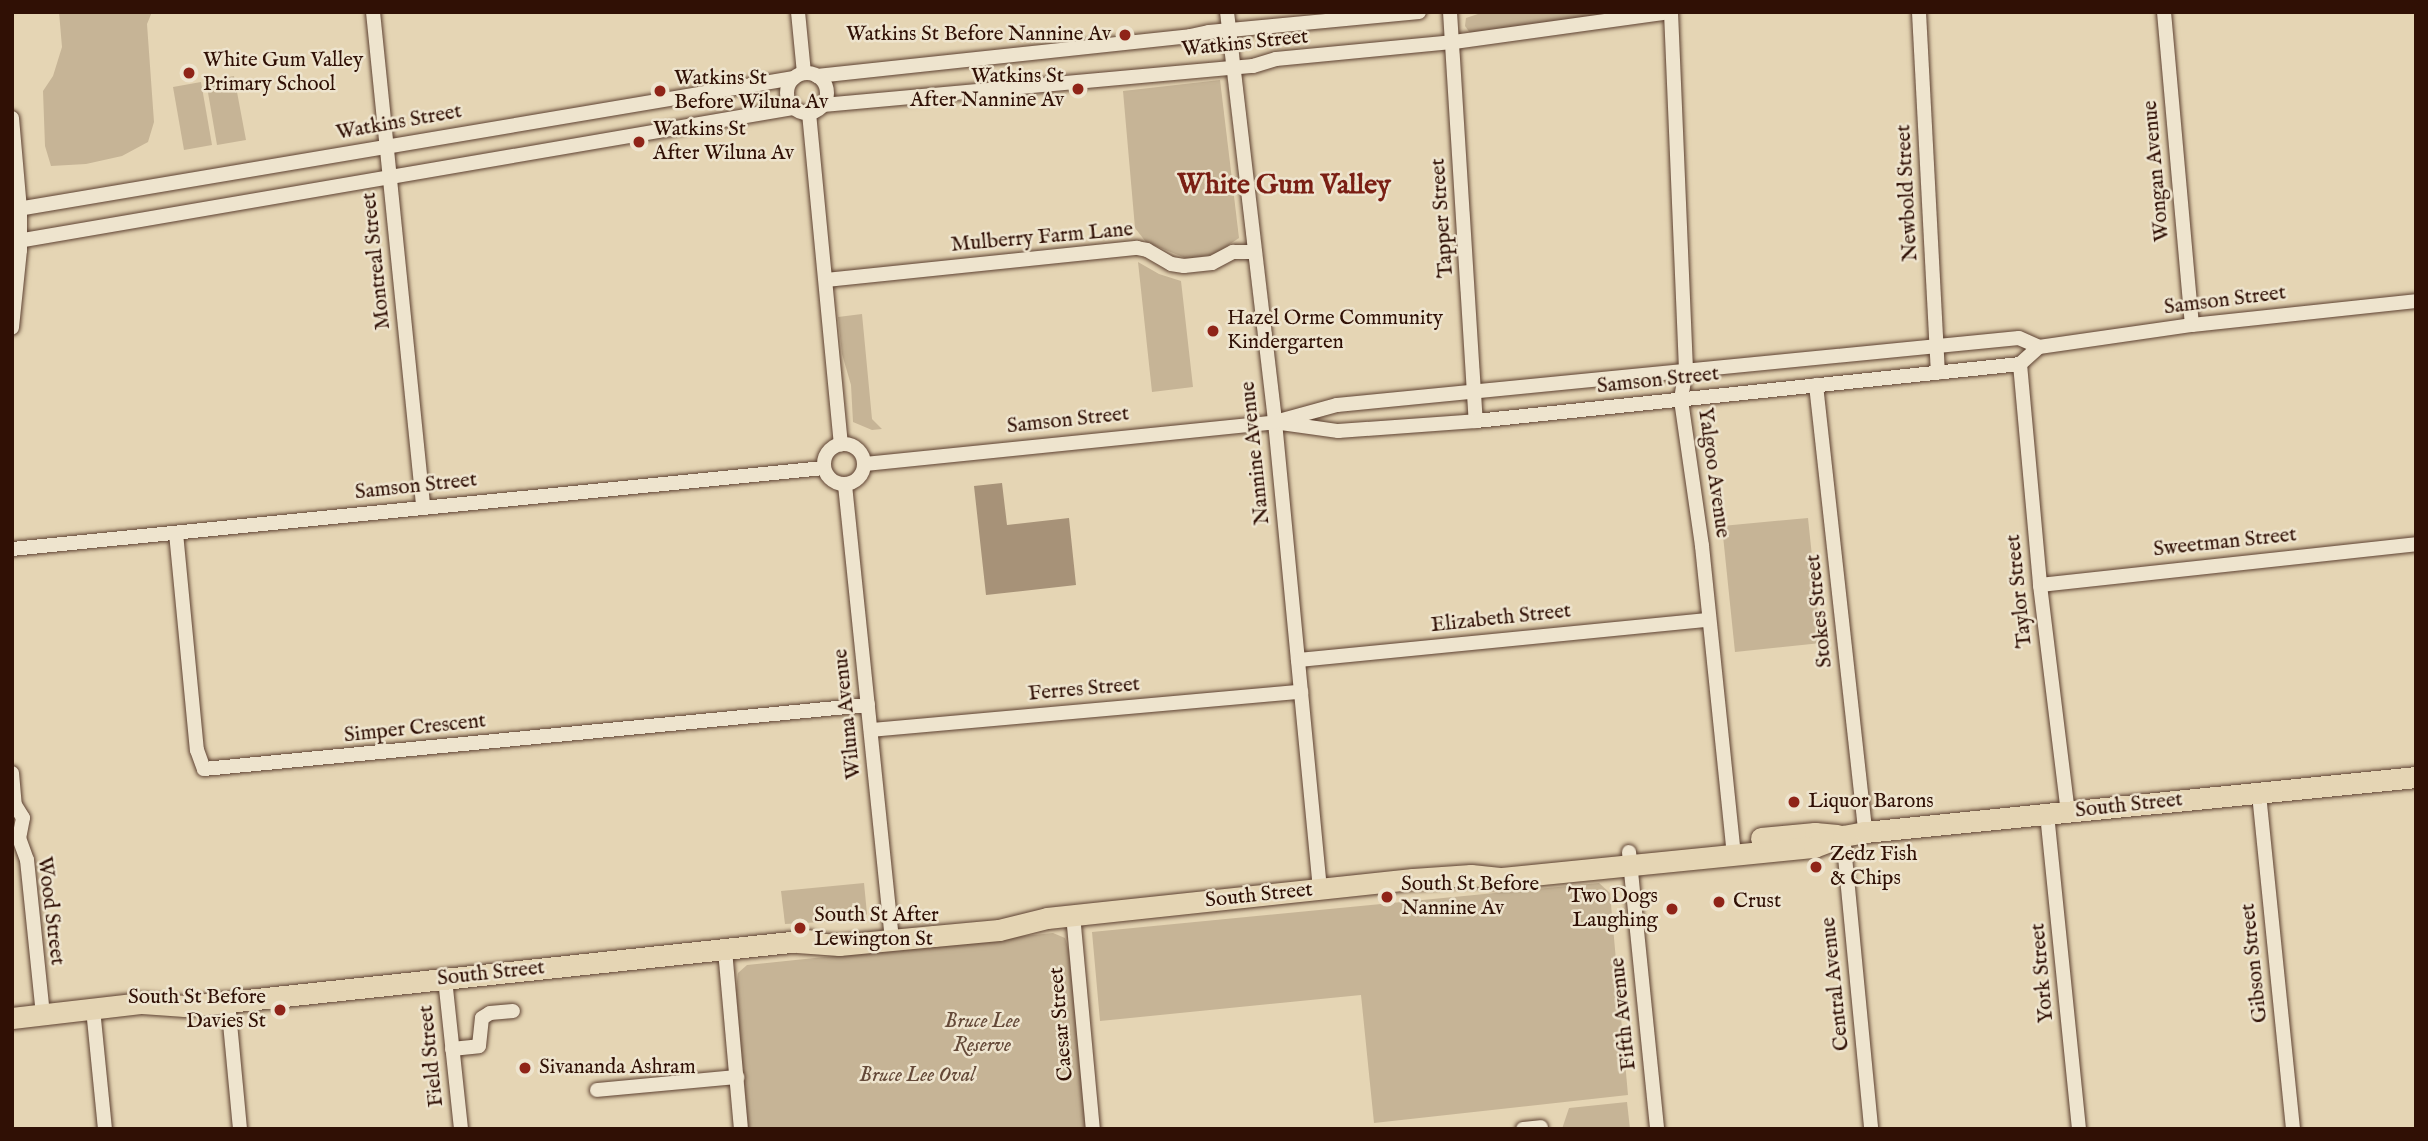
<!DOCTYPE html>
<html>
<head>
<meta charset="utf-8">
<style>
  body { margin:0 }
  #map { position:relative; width:2428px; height:1141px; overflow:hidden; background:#e5d5b4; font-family:"IM FELL English",serif }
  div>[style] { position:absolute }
  .green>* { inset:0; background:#c6b496 }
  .water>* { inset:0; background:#a79278 }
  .roads { filter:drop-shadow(0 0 2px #5d4131) drop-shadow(0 0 2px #5d4131) }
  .minor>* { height:14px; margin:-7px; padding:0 7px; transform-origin:7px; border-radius:7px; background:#eee4ce }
  .minor>.ring { margin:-7px; padding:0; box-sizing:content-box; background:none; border:14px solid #eee4ce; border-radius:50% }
  .primary>* { height:21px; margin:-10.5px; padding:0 10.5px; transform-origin:10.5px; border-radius:10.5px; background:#e5d5b4 }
  .dots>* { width:19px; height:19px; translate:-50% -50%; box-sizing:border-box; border:4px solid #eee4ce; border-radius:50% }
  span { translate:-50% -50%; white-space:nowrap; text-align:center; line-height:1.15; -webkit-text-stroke:5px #eee4ce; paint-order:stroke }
  .poi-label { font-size:21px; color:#301005 }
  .right { translate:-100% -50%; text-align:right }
  .left { translate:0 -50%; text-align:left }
  .street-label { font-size:21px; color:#301005 }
  .park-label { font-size:21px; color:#644938; font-style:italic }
  .district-label { font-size:28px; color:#7a1f14; font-weight:700 }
  .frame { position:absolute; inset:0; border:14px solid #301005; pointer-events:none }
</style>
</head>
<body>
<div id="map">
  <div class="green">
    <div style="clip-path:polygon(59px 12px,152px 12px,147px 24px,154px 122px,148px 142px,122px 156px,86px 164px,51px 166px,45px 146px,43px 91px,53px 76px,62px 47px)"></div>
    <div style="clip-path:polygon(1484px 12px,1637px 12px,1470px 33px,1465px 26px,1466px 18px)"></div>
    <div style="clip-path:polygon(234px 76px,246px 140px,217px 145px,206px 81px)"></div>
    <div style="clip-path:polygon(1220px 80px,1239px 238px,1215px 254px,1188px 259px,1146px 242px,1135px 228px,1123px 91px)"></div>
    <div style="clip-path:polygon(201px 82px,212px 145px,184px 150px,173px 87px)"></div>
    <div style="clip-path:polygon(1138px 262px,1159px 274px,1181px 281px,1193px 387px,1152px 392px)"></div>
    <div style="clip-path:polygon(862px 314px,872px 419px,882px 429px,872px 430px,853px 422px,851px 385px,842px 354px,838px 317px)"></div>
    <div style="clip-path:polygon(1808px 518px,1821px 643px,1735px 652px,1722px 526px)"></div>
    <div style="clip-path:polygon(864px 883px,867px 914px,860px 920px,785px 924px,781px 891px)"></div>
    <div style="clip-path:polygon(1599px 883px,1610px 893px,1628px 1095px,1374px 1123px,1361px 995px,1100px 1021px,1092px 932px)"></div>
    <div style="clip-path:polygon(1053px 933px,1065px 938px,1069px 951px,1087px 1129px,748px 1129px,736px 990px,738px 973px,747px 965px)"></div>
    <div style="clip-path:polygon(1627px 1102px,1630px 1129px,1562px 1129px,1569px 1108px)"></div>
  </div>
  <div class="water">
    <div style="clip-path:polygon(1002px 483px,1007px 525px,1069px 518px,1076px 585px,986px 595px,974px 486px)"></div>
  </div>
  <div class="roads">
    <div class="minor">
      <div style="left:373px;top:12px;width:497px;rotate:84.2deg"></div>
      <div style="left:798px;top:12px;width:61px;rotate:84.4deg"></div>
      <div style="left:1227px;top:12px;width:413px;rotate:83.3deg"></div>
      <div style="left:1275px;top:422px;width:469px;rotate:84.5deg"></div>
      <div style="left:1450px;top:12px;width:410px;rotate:86.4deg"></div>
      <div style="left:1671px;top:12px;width:356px;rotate:87.6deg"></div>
      <div style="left:1686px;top:368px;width:32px;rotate:99deg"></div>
      <div style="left:1681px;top:400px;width:148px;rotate:81.8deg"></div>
      <div style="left:1702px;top:546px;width:311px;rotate:84.1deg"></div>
      <div style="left:1919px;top:12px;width:361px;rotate:87deg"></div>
      <div style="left:2164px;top:12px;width:314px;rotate:84.9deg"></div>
      <div class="ring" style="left:787px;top:73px;width:26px;height:26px"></div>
      <div style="left:817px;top:76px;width:375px;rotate:-6.1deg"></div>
      <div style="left:1190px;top:36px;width:19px;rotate:-12deg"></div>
      <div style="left:1209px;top:32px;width:211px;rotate:-5.4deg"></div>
      <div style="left:823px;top:105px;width:432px;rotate:-5.2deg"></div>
      <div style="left:1253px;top:66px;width:24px;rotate:-17deg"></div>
      <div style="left:1276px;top:59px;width:179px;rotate:-5.5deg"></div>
      <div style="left:1454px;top:42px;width:218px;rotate:-7.9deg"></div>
      <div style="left:809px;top:113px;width:333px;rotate:84.5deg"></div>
      <div style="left:12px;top:118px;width:91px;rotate:85deg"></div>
      <div style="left:20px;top:209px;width:41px;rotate:90deg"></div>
      <div style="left:20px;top:250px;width:78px;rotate:95.9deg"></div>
      <div style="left:12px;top:210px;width:793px;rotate:-9.58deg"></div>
      <div style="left:12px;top:242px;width:792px;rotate:-9.74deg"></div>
      <div style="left:826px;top:280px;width:313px;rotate:-5.9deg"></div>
      <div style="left:1137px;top:248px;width:10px;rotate:11deg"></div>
      <div style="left:1147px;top:250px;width:28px;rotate:30deg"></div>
      <div style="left:1171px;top:264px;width:13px;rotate:9deg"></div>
      <div style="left:1184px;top:266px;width:28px;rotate:-6deg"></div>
      <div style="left:1212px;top:263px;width:24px;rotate:-28deg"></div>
      <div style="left:1233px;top:252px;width:22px"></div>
      <div style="left:2020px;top:364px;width:222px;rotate:84.8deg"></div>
      <div style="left:2040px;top:585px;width:229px;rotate:83deg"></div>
      <div style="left:1816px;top:385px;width:450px;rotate:83.7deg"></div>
      <div style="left:1281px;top:423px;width:58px;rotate:8deg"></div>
      <div style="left:1338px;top:431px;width:138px;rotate:-4.1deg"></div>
      <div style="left:1476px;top:421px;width:547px;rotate:-5.98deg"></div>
      <div style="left:2020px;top:364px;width:25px;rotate:-42deg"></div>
      <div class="ring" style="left:824px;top:444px;width:26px;height:26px"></div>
      <div style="left:865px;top:464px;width:412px;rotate:-5.8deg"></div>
      <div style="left:1275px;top:422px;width:64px;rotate:-15.3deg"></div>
      <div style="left:1337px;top:405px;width:685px;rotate:-5.61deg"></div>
      <div style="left:2019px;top:338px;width:22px;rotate:24deg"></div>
      <div style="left:2039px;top:347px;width:155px;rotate:-8.2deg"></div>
      <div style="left:2192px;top:325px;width:225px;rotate:-6.1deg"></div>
      <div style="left:845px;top:485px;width:457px;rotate:84.1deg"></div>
      <div style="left:176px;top:533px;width:218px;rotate:84.5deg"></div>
      <div style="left:197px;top:750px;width:20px;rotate:70deg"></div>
      <div style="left:204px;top:769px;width:667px;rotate:-5.51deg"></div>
      <div style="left:12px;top:549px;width:816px;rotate:-5.7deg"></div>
      <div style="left:2040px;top:585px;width:378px;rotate:-6.2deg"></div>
      <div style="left:1298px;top:660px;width:412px;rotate:-5.6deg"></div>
      <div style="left:871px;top:730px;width:432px;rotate:-5.1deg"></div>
      <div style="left:12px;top:773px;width:32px;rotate:85deg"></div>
      <div style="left:15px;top:805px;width:15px;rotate:58deg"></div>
      <div style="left:23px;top:818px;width:20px;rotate:101deg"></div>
      <div style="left:19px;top:838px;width:23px;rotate:70deg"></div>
      <div style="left:27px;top:860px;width:156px;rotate:84.1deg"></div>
      <div style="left:2259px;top:794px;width:337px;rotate:84.2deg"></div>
      <div style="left:2047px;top:814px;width:317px;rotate:84.2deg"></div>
      <div style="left:1843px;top:836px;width:294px;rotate:84.5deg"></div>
      <div style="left:1629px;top:852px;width:278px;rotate:84.2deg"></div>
      <div style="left:1073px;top:915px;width:215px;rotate:84.7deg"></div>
      <div style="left:725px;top:950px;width:180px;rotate:84.9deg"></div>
      <div style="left:445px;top:979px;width:151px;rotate:83.9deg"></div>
      <div style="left:228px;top:1002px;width:128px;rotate:84.6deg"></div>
      <div style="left:93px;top:1009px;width:121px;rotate:84.3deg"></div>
      <div style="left:452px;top:1049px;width:27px;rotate:-6deg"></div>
      <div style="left:479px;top:1046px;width:28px;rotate:-84deg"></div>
      <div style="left:482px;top:1018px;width:9px;rotate:-32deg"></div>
      <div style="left:490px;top:1013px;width:23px;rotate:-5deg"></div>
      <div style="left:597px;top:1090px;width:141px;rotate:-5.3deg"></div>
      <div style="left:1523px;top:1129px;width:18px;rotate:-6deg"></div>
    </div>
    <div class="primary">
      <div style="left:1761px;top:838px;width:54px;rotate:-5.3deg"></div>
      <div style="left:1815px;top:833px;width:22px;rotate:5deg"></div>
      <div style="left:797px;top:942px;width:42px;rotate:4.1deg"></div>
      <div style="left:839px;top:945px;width:95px;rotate:-5.4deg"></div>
      <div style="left:934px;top:936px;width:65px;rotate:-5.3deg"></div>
      <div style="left:999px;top:930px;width:49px;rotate:-14deg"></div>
      <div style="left:1047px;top:918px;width:368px;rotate:-6.1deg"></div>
      <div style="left:1413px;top:879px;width:58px;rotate:-3.9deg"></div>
      <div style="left:1471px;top:875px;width:31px;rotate:6deg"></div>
      <div style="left:1502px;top:878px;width:314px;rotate:-5.7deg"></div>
      <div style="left:1814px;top:847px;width:31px;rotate:-21deg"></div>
      <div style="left:1843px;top:836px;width:22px;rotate:-10deg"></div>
      <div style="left:1865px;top:832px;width:554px;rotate:-5.7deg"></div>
      <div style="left:12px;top:1018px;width:131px;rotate:-6.6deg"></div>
      <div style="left:142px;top:1003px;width:43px;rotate:4deg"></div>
      <div style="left:185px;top:1006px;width:43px;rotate:-5.3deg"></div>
      <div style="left:228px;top:1002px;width:584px;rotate:-6.09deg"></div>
    </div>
  </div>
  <div class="dots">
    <div style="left:1125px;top:35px;background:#8f2418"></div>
    <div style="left:189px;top:73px;background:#8f2418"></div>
    <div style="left:1078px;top:89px;background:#8f2418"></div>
    <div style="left:660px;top:91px;background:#8f2418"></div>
    <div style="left:639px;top:142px;background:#8f2418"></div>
    <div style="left:1213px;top:331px;background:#8f2418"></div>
    <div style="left:1794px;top:802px;background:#8f2418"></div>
    <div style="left:1816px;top:867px;background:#8f2418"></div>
    <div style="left:1387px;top:897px;background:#8f2418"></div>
    <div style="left:1719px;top:902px;background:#8f2418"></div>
    <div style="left:1672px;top:909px;background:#8f2418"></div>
    <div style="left:800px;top:928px;background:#8f2418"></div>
    <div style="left:280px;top:1010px;background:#8f2418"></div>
    <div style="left:525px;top:1068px;background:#8f2418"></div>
  </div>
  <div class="poi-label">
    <span class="right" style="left:1111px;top:35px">Watkins St Before Nannine Av</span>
    <span class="left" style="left:203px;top:73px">White Gum Valley<br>Primary School</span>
    <span class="right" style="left:1064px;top:89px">Watkins St<br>After Nannine Av</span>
    <span class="left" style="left:674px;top:91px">Watkins St<br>Before Wiluna Av</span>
    <span class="left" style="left:653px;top:142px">Watkins St<br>After Wiluna Av</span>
    <span class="left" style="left:1227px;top:331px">Hazel Orme Community<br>Kindergarten</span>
    <span class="left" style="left:1808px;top:802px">Liquor Barons</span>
    <span class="left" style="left:1830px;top:867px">Zedz Fish<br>&amp; Chips</span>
    <span class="left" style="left:1401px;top:897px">South St Before<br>Nannine Av</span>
    <span class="right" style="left:1658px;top:909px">Two Dogs<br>Laughing</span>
    <span class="left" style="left:1733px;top:902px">Crust</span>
    <span class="left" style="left:814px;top:928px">South St After<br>Lewington St</span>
    <span class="right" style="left:266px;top:1010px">South St Before<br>Davies St</span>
    <span class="left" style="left:539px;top:1068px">Sivananda Ashram</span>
  </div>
  <div class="street-label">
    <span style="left:1245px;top:44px;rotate:-6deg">Watkins Street</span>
    <span style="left:399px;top:123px;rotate:-10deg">Watkins Street</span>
    <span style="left:2157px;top:171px;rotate:-95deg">Wongan Avenue</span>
    <span style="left:1908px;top:193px;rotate:-93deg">Newbold Street</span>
    <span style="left:1443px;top:218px;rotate:-94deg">Tapper Street</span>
    <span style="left:1042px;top:238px;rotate:-5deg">Mulberry Farm Lane</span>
    <span style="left:377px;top:261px;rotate:-96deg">Montreal Street</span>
    <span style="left:2225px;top:301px;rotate:-7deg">Samson Street</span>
    <span style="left:1658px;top:381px;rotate:-6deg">Samson Street</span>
    <span style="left:1068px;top:421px;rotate:-6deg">Samson Street</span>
    <span style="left:1256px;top:453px;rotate:-96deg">Nannine Avenue</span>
    <span style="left:1713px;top:473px;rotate:82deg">Yalgoo Avenue</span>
    <span style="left:416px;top:487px;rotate:-6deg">Samson Street</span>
    <span style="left:2225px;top:543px;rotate:-6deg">Sweetman Street</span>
    <span style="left:2020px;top:591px;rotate:-96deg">Taylor Street</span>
    <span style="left:1820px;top:611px;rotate:-96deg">Stokes Street</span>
    <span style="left:1501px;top:619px;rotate:-6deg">Elizabeth Street</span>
    <span style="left:1084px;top:690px;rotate:-5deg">Ferres Street</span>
    <span style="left:848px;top:714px;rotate:-96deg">Wiluna Avenue</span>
    <span style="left:415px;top:729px;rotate:-6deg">Simper Crescent</span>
    <span style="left:2129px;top:806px;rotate:-6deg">South Street</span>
    <span style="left:1259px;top:896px;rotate:-6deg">South Street</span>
    <span style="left:50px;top:911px;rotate:83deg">Wood Street</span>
    <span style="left:2255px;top:963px;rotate:-96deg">Gibson Street</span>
    <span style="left:2043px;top:973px;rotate:-95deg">York Street</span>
    <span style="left:491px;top:974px;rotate:-6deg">South Street</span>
    <span style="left:1836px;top:984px;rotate:-96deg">Central Avenue</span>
    <span style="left:1624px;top:1014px;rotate:-96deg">Fifth Avenue</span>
    <span style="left:1062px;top:1024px;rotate:-95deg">Caesar Street</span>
    <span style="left:432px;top:1056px;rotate:-96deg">Field Street</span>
  </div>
  <div class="park-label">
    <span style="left:982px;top:1034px">Bruce Lee<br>Reserve</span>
    <span style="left:917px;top:1076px">Bruce Lee Oval</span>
  </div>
  <div class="district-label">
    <span style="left:1284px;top:186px">White Gum Valley</span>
  </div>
  <div class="frame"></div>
</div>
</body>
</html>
